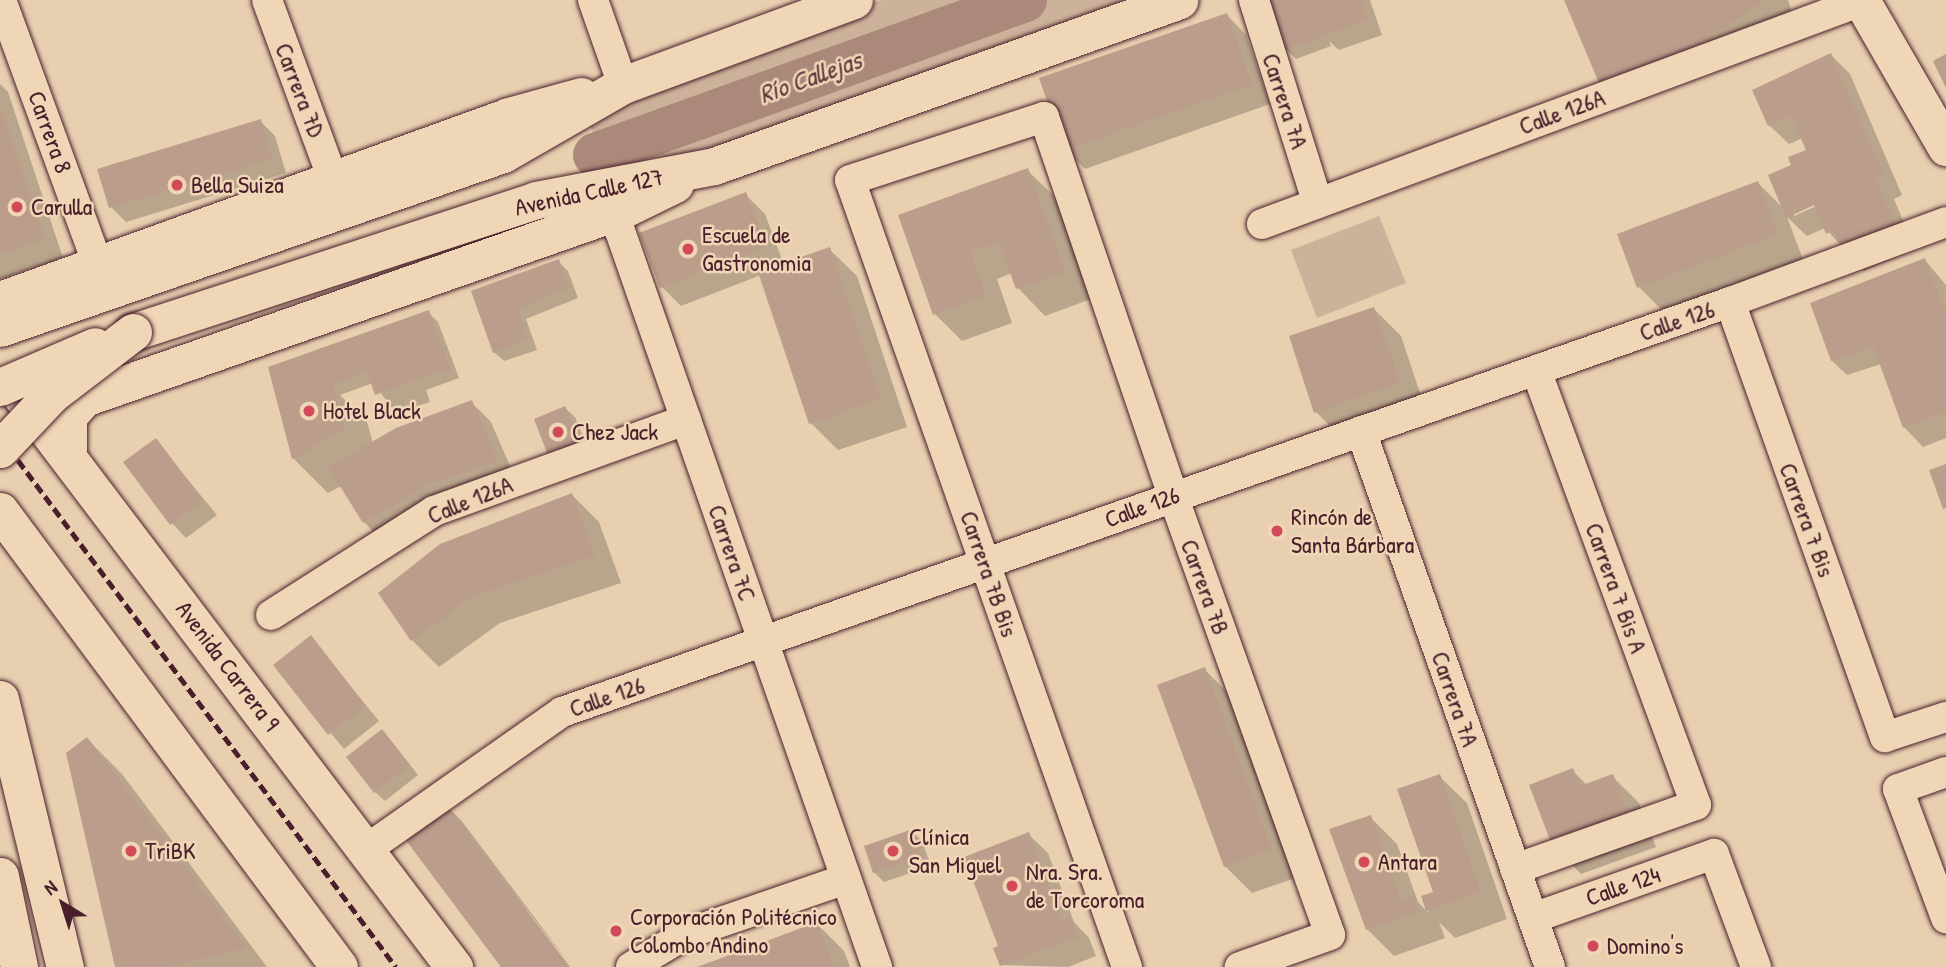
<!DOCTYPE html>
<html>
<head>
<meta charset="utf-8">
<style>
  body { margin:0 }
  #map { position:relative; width:1946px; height:967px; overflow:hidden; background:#e7cfb0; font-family:"Patrick Hand",sans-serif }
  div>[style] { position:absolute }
  .green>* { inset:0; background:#cdb29b }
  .shadow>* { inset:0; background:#0003 }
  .river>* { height:44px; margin:-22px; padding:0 22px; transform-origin:22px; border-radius:22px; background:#aa897b }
  .building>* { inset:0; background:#bb9d8b }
  .roads { filter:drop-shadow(0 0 2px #4a1f2b) drop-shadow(0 0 2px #4a1f2b) }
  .minor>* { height:30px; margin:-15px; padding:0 15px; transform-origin:15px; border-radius:15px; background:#eed6b6 }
  .major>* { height:37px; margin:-18.5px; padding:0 18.5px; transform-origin:18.5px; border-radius:18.5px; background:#eed6b6 }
  .rail>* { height:5px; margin-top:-2.5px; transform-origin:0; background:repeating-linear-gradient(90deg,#4a1f2b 0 10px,transparent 0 15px) }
  .bridges { filter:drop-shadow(0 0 2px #4a1f2b) drop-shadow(0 0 2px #4a1f2b) }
  .major-bridge>* { height:37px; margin:-18.5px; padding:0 18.5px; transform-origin:18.5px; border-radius:18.5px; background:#eed6b6 }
  .dots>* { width:19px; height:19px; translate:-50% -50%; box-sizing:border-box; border:4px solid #eed6b6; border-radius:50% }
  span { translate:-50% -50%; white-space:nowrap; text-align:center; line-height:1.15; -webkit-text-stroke:5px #eed6b6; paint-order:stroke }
  .street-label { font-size:24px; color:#4a1f2b }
  .poi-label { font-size:24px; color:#4a1f2b }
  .left { translate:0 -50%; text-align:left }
  .water-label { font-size:26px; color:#623a3f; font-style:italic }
  .north { position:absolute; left:28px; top:869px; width:70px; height:70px; -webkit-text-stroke:5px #eed6b6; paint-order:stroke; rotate:322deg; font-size:19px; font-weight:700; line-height:28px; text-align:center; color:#4a1f2b }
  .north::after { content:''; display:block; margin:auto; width:24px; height:32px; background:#4a1f2b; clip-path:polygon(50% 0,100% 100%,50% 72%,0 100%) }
</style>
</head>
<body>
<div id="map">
  <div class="green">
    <div style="clip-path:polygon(881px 0,1143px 0,699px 154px,604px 162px,591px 127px,638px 98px,726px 56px)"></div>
    <div style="clip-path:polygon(1379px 216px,1406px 283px,1317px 318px,1291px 250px)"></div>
  </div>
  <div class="shadow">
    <div style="clip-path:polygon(1268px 0,1370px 0,1382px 35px,1339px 50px,1329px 41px,1331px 46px,1296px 59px,1286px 49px)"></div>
    <div style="clip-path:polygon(1568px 0,1788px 0,1792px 13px,1701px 75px)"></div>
    <div style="clip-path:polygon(1227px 15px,1246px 35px,1270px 104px,1085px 169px,1065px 149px)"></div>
    <div style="clip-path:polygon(evenodd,1831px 55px,1850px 74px,1902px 195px,1894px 199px,1915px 249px,1864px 271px,1825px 228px,1807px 236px,1787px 217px,1804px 262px,1666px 314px,1639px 287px,1758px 183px,1784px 209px,1794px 166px,1808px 151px,1803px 138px,1789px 144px,1769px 125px,1831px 55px,1822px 200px,1823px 203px,1794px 216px,1794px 212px,1822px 200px)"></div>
    <div style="clip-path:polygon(0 84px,8px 92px,63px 258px,0 279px)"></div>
    <div style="clip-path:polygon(260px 121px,275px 136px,286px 173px,126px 222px,111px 207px)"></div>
    <div style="clip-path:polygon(1027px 170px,1055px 197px,1091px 299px,1045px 316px,1018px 288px,1012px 273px,997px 279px,1012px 323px,962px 341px,935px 314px,900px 216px)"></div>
    <div style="clip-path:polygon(745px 194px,765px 214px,784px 265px,829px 249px,857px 276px,907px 427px,838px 450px,811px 423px,761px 275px,681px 306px,662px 287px)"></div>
    <div style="clip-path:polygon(1925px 260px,1946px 285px,1946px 438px,1923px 447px,1904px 427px,1881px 364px,1847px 375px,1832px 361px)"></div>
    <div style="clip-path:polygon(558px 261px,568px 271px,578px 298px,526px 319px,537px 350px,504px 361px,494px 352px,474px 292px)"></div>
    <div style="clip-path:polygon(1374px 309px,1401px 336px,1426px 411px,1343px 439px,1316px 412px)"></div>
    <div style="clip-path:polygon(428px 312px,438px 322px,459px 378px,426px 390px,430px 402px,396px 413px,373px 383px,340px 395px,367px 422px,373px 443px,471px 402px,491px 422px,516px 480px,384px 542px,364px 522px,341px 486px,328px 493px,293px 458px,270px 368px)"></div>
    <div style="clip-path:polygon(565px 408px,575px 417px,590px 454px,561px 466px)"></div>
    <div style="clip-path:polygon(155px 440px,217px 515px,186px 538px,172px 523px)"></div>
    <div style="clip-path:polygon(572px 495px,599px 522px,621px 583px,500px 623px,439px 667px,412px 640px)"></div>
    <div style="clip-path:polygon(311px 638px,379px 721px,344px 749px,275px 666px)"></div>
    <div style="clip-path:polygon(1204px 669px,1232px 697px,1298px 877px,1252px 893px,1225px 866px)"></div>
    <div style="clip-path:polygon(87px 739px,122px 774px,267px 967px,117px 967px)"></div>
    <div style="clip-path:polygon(391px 741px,418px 775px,385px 801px,375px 792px)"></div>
    <div style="clip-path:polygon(1573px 771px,1587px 785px,1612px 776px,1639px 803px,1656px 847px,1581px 874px,1554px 847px)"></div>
    <div style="clip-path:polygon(1439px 776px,1467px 803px,1507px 919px,1455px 938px,1439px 922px,1445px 938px,1394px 956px,1367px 929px,1370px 817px,1397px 844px,1418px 902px,1429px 913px,1423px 897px,1436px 893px)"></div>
    <div style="clip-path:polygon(442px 801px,461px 820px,572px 967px,456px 820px,567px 967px,503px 967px)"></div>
    <div style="clip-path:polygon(912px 831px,922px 841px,931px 866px,884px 882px,874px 872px)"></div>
    <div style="clip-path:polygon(1028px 834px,1048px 853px,1074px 922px,1089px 938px,1096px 956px,1068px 967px,1001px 965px,1000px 947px)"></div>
    <div style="clip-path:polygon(817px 924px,844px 951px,850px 967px,698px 967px)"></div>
  </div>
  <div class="river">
    <div style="left:595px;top:155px;width:457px;rotate:-19.8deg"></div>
  </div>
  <div class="building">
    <div style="clip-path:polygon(1267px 0,1361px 0,1368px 20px,1284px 50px)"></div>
    <div style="clip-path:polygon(1564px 0,1765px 0,1682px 56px,1599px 83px)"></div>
    <div style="clip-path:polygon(1227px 13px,1252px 85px,1064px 150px,1039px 78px)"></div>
    <div style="clip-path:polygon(1831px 53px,1884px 176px,1875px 179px,1897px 229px,1844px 252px,1834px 230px,1826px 234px,1814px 205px,1786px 218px,1768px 175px,1791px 165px,1788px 157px,1806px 150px,1791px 116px,1768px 126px,1752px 90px)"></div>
    <div style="clip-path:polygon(1946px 54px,1946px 88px,1933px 61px)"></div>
    <div style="clip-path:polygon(0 105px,45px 239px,0 254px)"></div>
    <div style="clip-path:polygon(261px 119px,272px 159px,109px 208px,97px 169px)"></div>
    <div style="clip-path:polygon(1028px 168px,1065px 272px,1016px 289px,999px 242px,971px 252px,986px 296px,933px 315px,898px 215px)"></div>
    <div style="clip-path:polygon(1758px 181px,1778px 234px,1637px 288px,1617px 234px)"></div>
    <div style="clip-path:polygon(746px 192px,766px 247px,660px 288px,639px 233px)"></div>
    <div style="clip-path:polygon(830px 247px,881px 399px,809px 424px,758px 272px)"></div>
    <div style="clip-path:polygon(1925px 258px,1946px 314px,1946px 412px,1903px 428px,1873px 346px,1831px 361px,1810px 303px)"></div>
    <div style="clip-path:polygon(559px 259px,569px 288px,517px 309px,528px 340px,493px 353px,471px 291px)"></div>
    <div style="clip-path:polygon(1374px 307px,1400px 383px,1314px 413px,1289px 336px)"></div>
    <div style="clip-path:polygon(429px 310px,450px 368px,375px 395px,367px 372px,333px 385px,345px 429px,292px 459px,268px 367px)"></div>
    <div style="clip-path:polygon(472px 400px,498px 461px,426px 486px,363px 523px,328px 467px,396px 428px)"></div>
    <div style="clip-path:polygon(565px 406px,582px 444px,549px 458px,534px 419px)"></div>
    <div style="clip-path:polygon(156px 438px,203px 500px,170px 525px,123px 462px)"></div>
    <div style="clip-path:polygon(1946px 464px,1946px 508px,1943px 509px,1929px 470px)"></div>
    <div style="clip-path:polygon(572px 493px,595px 556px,472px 597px,411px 641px,378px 593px,440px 544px)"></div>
    <div style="clip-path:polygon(311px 635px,366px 706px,328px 735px,273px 665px)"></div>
    <div style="clip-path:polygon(1205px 667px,1272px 849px,1224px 867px,1157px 685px)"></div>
    <div style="clip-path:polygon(382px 729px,410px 765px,374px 793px,346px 757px)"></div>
    <div style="clip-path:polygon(87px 737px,247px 948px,166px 967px,115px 967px,66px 753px)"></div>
    <div style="clip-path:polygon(1573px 768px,1580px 786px,1613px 774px,1630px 819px,1553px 848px,1529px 785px)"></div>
    <div style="clip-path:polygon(1440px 774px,1481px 892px,1426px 911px,1421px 896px,1433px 892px,1397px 789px)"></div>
    <div style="clip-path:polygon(442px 799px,570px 967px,501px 967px,399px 831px)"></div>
    <div style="clip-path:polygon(1371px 815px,1401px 900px,1413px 895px,1419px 911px,1366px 930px,1329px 829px)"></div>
    <div style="clip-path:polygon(913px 829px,922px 856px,873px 873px,864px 846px)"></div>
    <div style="clip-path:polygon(1029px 832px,1062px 920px,1070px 916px,1078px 937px,1000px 966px,993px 948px,998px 946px,964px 857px)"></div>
    <div style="clip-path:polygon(817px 922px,834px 967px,697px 967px,724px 957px)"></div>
  </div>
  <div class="roads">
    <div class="minor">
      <div style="left:1px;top:0;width:282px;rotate:69.9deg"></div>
      <div style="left:267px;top:0;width:191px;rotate:69.8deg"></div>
      <div style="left:593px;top:0;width:90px;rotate:70.6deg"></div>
      <div style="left:1254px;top:0;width:211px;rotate:72.6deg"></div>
      <div style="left:593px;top:203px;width:19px;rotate:35deg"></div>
      <div style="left:609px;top:214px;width:20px;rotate:57deg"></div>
      <div style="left:620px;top:231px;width:780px;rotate:70.75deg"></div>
      <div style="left:1262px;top:224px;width:640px;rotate:-20.39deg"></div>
      <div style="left:1730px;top:302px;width:462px;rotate:70.4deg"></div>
      <div style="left:1885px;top:737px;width:64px;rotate:-18.2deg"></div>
      <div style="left:1361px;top:431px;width:568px;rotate:70.58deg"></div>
      <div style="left:271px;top:615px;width:193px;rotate:-32.5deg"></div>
      <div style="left:434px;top:511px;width:268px;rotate:-19.9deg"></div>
      <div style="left:1946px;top:772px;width:51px;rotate:160.5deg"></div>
      <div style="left:1898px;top:789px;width:138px;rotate:69.6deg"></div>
      <div style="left:367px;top:849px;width:238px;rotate:-35.1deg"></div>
      <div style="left:562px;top:712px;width:1238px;rotate:-19.34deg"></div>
      <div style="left:1730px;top:302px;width:230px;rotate:-20.3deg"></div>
      <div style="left:1515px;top:869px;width:192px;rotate:-19.5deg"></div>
      <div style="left:1696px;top:805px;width:463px;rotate:-110.2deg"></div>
      <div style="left:1533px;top:918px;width:192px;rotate:-19.5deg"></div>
      <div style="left:1714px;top:854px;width:121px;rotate:69.6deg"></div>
      <div style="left:631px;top:967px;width:64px;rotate:-31deg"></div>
      <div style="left:686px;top:934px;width:169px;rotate:-19deg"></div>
      <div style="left:1127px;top:967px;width:834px;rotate:-109.39deg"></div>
      <div style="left:850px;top:180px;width:204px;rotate:-18deg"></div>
      <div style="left:1044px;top:117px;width:400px;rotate:71.2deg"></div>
      <div style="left:1173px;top:496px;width:466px;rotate:70.3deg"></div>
      <div style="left:1330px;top:935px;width:96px;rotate:160.4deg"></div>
    </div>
    <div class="major">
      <div style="left:1861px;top:0;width:170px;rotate:60deg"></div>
      <div style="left:0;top:300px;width:541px;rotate:-19.87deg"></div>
      <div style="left:509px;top:116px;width:75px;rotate:-15.5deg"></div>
      <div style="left:0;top:328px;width:532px;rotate:-19.08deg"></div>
      <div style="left:503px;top:154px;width:138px;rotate:-29.9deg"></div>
      <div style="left:623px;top:85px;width:246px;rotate:-20.2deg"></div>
      <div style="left:133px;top:332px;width:424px;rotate:-18.1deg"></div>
      <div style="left:536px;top:200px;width:181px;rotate:-10.8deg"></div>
      <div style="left:714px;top:166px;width:494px;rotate:-19.6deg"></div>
      <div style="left:15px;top:388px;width:727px;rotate:52.83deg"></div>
      <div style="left:68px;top:457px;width:41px;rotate:-90deg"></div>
      <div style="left:68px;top:416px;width:24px;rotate:-48deg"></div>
      <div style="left:84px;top:398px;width:570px;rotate:-19.26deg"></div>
      <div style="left:622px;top:210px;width:59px;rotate:-26.1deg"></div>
      <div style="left:0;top:511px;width:568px;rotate:53.37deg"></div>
      <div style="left:0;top:699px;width:276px;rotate:76.4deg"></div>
      <div style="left:0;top:876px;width:93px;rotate:78.2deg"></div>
    </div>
  </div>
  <div class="rail">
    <div style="left:0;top:436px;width:662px;rotate:53.29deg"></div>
  </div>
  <div class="bridges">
    <div class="major-bridge">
      <div style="left:0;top:387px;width:103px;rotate:-23.3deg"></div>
      <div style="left:0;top:449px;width:76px;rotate:-46.6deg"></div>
      <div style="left:52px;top:394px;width:102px;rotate:-37.4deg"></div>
    </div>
  </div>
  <div class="dots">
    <div style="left:177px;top:185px;background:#d1495b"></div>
    <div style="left:17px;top:207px;background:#d1495b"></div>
    <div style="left:688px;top:249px;background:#d1495b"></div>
    <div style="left:309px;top:411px;background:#d1495b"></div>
    <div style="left:558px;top:432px;background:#d1495b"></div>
    <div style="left:1277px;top:531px;background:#d1495b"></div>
    <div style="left:131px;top:851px;background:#d1495b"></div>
    <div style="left:893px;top:851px;background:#d1495b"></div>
    <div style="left:1364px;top:862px;background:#d1495b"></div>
    <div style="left:1012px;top:886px;background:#d1495b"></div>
    <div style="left:616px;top:931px;background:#d1495b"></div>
    <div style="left:1593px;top:946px;background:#d1495b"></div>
  </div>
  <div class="street-label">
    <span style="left:300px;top:90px;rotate:69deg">Carrera 7D</span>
    <span style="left:1285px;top:101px;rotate:72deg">Carrera 7A</span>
    <span style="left:1562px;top:112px;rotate:-20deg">Calle 126A</span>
    <span style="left:50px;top:132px;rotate:70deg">Carrera 8</span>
    <span style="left:589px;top:192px;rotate:-12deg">Avenida Calle 127</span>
    <span style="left:1677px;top:321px;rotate:-19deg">Calle 126</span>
    <span style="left:470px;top:500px;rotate:-22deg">Calle 126A</span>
    <span style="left:1142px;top:507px;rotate:-20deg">Calle 126</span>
    <span style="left:1807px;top:520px;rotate:70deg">Carrera 7 Bis</span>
    <span style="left:732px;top:553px;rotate:71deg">Carrera 7C</span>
    <span style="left:989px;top:574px;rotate:71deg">Carrera 7B Bis</span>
    <span style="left:1205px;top:587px;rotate:70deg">Carrera 7B</span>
    <span style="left:1616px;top:588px;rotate:70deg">Carrera 7 Bis A</span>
    <span style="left:228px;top:666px;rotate:53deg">Avenida Carrera 9</span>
    <span style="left:607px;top:697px;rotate:-19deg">Calle 126</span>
    <span style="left:1455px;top:699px;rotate:71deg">Carrera 7A</span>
    <span style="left:1623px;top:886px;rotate:-19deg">Calle 124</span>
  </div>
  <div class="poi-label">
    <span class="left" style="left:191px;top:185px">Bella Suiza</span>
    <span class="left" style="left:31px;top:207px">Carulla</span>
    <span class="left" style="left:702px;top:249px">Escuela de<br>Gastronomia</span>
    <span class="left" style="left:323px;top:411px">Hotel Black</span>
    <span class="left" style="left:572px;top:432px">Chez Jack</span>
    <span class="left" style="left:1291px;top:531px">Rincón de<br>Santa Bárbara</span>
    <span class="left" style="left:909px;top:851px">Clínica<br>San Miguel</span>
    <span class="left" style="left:145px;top:851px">TriBK</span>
    <span class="left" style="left:1378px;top:862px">Antara</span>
    <span class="left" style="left:1026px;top:886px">Nra. Sra.<br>de Torcoroma</span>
    <span class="left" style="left:630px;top:931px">Corporación Politécnico<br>Colombo Andino</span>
    <span class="left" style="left:1607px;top:946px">Domino's</span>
  </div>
  <div class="water-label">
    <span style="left:810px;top:77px;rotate:-20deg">Río Callejas</span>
  </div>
  <div class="north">N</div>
</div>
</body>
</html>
